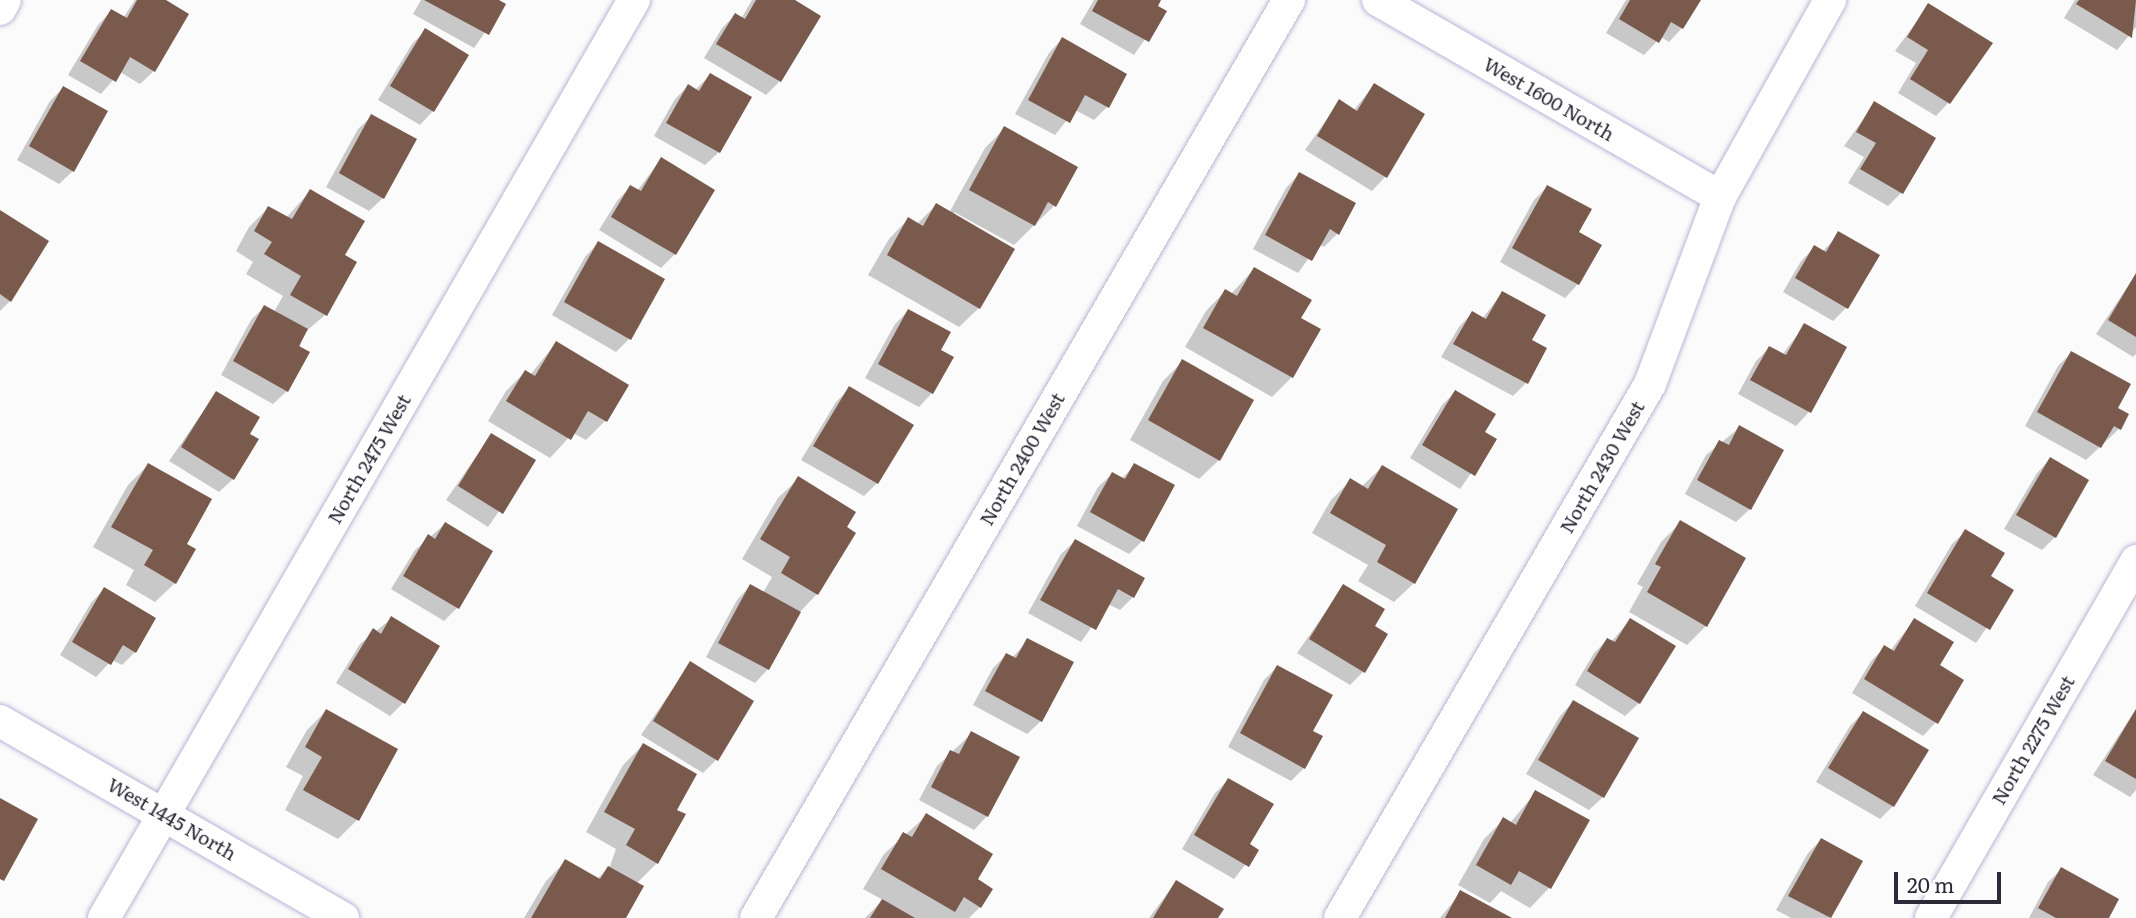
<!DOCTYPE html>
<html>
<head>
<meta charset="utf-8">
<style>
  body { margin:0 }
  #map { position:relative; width:2136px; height:918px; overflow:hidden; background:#fbfbfb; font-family:Literata,serif }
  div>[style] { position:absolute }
  .shadow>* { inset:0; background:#0003 }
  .building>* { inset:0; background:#795a4c }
  .roads { filter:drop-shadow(0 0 2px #b9b5d6) drop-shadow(0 0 2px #b9b5d6) }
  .street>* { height:32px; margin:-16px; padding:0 16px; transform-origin:16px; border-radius:16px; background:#fff }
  span { translate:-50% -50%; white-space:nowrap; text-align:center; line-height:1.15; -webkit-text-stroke:7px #fff; paint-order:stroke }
  .street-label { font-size:19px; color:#2b2a37 }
  .scale { position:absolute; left:1894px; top:872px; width:107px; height:32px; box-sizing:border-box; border:4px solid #2b2a37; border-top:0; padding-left:9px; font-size:21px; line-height:24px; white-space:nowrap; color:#2b2a37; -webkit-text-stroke:5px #fff; paint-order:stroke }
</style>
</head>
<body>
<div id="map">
  <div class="shadow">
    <div style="clip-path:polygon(135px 0,163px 0,154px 71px,140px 84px,120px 72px,101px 94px,68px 75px,98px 25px,111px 11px,123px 18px)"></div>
    <div style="clip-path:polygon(421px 0,496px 0,504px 5px,474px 48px,413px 14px)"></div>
    <div style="clip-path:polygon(752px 0,791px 0,819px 16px,780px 81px,766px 95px,704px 58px,722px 28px,735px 15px,741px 19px)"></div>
    <div style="clip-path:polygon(1094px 0,1159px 0,1156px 7px,1164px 12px,1134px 55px,1080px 24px)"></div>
    <div style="clip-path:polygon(1626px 0,1699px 0,1682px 28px,1669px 42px,1661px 37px,1644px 55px,1606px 33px)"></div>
    <div style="clip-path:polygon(2075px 0,2136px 0,2136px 27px,2117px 50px,2064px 18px)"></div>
    <div style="clip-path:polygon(1928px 6px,1949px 102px,1936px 116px,1898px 93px,1916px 63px,1895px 51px)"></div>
    <div style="clip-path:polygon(425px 31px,433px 111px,420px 125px,378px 100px,412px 44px)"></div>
    <div style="clip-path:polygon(1062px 39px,1107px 107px,1094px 120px,1075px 110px,1055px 135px,1015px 114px,1049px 53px)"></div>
    <div style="clip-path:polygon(710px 75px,719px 152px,705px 165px,654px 136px,675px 99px,688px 86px,695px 90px)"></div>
    <div style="clip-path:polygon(1374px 85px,1423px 114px,1385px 177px,1372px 191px,1305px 150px,1339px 102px,1354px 110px)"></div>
    <div style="clip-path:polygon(63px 88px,73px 171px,59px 184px,17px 160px,50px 101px)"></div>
    <div style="clip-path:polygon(1875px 103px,1934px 138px,1901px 193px,1888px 206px,1848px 183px,1864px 157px,1844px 146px)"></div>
    <div style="clip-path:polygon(372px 116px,383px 198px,369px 211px,326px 187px,358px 129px)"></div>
    <div style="clip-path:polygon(1004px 129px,1055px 205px,1014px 245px,954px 212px,979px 308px,959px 327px,868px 275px,889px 239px,908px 219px,917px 224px,936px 205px,949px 213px,985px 148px)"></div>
    <div style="clip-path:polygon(661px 159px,713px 190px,675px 254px,661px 268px,599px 230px,617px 201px,630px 187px,637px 191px)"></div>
    <div style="clip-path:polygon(1299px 174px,1337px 234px,1324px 247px,1319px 244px,1298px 273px,1253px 249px,1286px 188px)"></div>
    <div style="clip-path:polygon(1547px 187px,1577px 232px,1578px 284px,1565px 298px,1500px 262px,1534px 200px)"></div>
    <div style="clip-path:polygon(310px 191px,343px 255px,325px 315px,304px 333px,287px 391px,273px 404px,221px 375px,251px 320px,264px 307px,274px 312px,283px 296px,246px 274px,253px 262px,236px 251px,249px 227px,268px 208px,286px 218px)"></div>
    <div style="clip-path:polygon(0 212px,10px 301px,0 311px)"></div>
    <div style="clip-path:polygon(1839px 234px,1877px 256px,1846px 308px,1833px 321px,1783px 292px,1801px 261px,1814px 248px,1822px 252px)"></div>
    <div style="clip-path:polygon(598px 243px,629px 339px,616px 352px,552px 315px,585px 257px)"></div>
    <div style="clip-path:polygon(1254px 269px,1299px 319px,1292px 377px,1272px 397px,1185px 347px,1206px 311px,1225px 291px,1231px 294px)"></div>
    <div style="clip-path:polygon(2136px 274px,2136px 354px,2133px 357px,2096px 334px)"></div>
    <div style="clip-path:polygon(1502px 293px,1530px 341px,1526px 383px,1513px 396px,1441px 357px,1459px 327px,1472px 313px,1482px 319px)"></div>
    <div style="clip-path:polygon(908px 311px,939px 351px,932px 393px,919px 407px,865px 378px,895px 324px)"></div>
    <div style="clip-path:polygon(1804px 326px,1844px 348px,1809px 412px,1796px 426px,1738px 394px,1756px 361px,1769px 348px,1782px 355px)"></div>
    <div style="clip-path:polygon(556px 343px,627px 386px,605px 421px,586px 440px,573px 433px,550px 458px,488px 421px,506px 391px,525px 372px,530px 375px)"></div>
    <div style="clip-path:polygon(2071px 353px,2115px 408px,2119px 429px,2086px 460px,2025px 426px,2058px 366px)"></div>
    <div style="clip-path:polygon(1183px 361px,1219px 460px,1199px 479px,1130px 440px,1163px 381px)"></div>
    <div style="clip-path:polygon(849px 389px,877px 483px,864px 496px,801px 460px,836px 402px)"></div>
    <div style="clip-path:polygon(1455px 392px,1482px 433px,1494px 440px,1460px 489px,1410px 458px,1442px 405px)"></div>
    <div style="clip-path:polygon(216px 393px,247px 435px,233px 479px,219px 492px,169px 461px)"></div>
    <div style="clip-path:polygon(1739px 428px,1750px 509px,1736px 522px,1685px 494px,1706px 455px)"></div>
    <div style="clip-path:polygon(491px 435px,534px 461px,488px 527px,446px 500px)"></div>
    <div style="clip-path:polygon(2050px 459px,2055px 537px,2042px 550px,2004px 529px,2037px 473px)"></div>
    <div style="clip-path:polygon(148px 465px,184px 545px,175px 583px,155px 602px,126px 585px,134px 570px,93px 547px,128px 485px)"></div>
    <div style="clip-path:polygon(1135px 465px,1142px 541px,1129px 554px,1077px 526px,1098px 487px,1112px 474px,1121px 479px)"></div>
    <div style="clip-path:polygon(1382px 467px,1414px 583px,1394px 602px,1358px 581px,1368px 565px,1312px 533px,1331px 500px,1350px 481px,1361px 487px)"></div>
    <div style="clip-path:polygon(798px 479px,854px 533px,817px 594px,799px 613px,768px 669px,755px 683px,706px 657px,737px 600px,750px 586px,763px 593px,772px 577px,742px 559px,778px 498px)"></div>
    <div style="clip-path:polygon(1680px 523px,1706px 626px,1687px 645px,1629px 612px,1643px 587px,1637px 584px,1661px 542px)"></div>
    <div style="clip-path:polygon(445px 524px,457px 608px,444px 621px,391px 589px,415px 550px)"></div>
    <div style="clip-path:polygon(1966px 531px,1989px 577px,2012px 591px,1976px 643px,1915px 606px,1952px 544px)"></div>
    <div style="clip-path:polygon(1075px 541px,1133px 597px,1120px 610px,1108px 604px,1081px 642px,1028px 613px,1061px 554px)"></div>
    <div style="clip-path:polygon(1343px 587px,1372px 626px,1363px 672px,1350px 685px,1297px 653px)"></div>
    <div style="clip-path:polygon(104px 589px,135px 652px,122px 665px,112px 660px,96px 677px,60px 655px,91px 603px)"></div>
    <div style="clip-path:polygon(392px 618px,403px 703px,390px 716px,336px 683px,360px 644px)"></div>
    <div style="clip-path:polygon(1630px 620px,1639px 703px,1625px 716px,1575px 685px,1594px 653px,1607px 640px,1611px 642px)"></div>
    <div style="clip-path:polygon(1914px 620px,1937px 666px,1936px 722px,1923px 736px,1852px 693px,1871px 661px,1885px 647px,1890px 651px)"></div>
    <div style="clip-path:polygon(1028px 640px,1041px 721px,1027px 734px,973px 705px,993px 668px,1006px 655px,1012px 658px)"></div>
    <div style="clip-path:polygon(690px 664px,716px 760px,703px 773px,641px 735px)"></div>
    <div style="clip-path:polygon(1277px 667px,1311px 732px,1304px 768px,1291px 781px,1228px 747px,1264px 680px)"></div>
    <div style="clip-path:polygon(1573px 702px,1603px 797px,1589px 810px,1526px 774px,1560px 716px)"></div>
    <div style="clip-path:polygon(2136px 709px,2136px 790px,2130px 797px,2093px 775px)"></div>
    <div style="clip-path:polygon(326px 711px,357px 820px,338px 839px,285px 810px,303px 776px,286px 767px,307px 730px)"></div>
    <div style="clip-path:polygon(1863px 713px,1893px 806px,1880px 819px,1816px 782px,1850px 726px)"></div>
    <div style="clip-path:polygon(971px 734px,987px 816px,974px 830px,919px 800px,937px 766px)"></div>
    <div style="clip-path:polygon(643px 745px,675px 810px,657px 863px,636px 884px,624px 918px,524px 918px,546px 881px,565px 862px,597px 879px,610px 866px,616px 849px,586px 832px,623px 765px)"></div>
    <div style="clip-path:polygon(1228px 780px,1248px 845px,1257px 850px,1234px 879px,1182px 849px,1215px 793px)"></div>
    <div style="clip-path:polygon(1536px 792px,1587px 821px,1549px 888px,1530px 908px,1501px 891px,1490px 903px,1458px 885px,1484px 839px,1503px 820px,1510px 823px)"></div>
    <div style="clip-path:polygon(926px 816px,976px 880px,980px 907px,969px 918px,865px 918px,883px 900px,863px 889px,884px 854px)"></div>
    <div style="clip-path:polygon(1821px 840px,1860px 862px,1829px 918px,1791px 918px,1776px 910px,1808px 853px)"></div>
    <div style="clip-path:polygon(2062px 869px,2107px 918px,2029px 918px,2048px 882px)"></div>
    <div style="clip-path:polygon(1176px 882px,1216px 918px,1149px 918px)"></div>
    <div style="clip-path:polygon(1461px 892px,1508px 918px,1440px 918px)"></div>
  </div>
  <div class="building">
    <div style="clip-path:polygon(137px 0,166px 0,189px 14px,155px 72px,130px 57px,116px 82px,80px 61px,111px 9px,127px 18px)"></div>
    <div style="clip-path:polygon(424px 0,499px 0,506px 4px,489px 35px)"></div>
    <div style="clip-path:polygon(756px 0,795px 0,821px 16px,781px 82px,716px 44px,735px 13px,745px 19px)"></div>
    <div style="clip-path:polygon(1098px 0,1161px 0,1158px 6px,1167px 11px,1149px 42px,1092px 11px)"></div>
    <div style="clip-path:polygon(1630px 0,1701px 0,1683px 29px,1671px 22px,1659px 43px,1619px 19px)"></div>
    <div style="clip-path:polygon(2079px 0,2136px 0,2132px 38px,2076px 4px)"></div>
    <div style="clip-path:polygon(1928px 3px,1993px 43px,1950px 104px,1910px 79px,1928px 50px,1907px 37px)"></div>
    <div style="clip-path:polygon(425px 28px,469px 55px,434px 112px,390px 86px)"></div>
    <div style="clip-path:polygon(1062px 37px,1127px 74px,1109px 108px,1085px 95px,1070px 123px,1028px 100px)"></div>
    <div style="clip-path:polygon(710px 73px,752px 97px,720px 153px,666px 123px,688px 84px,699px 91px)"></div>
    <div style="clip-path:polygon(1374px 83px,1425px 114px,1387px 178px,1317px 136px,1339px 99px,1357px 111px)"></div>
    <div style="clip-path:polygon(63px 86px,108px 111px,74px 172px,29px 146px)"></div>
    <div style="clip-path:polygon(1874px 101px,1936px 138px,1903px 194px,1860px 169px,1876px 143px,1856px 132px)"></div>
    <div style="clip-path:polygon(371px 114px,417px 139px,384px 199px,339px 173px)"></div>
    <div style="clip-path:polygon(1004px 126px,1078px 167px,1056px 207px,1048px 202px,1035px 226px,969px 190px)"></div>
    <div style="clip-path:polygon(661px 157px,715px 190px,676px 255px,611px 217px,630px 185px,641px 191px)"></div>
    <div style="clip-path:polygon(1299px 172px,1356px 203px,1339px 235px,1330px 229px,1312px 261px,1265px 235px)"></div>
    <div style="clip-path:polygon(1547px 185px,1592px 209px,1579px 232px,1602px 245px,1579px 285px,1512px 248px)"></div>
    <div style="clip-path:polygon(310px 189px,365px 221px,345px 255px,357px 262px,327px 316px,290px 295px,301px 276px,264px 254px,272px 242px,254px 231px,268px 206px,292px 219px)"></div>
    <div style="clip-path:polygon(936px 203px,1015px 249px,980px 309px,887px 255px,908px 217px,923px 226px)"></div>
    <div style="clip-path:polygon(0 210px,49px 241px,11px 302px,0 294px)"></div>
    <div style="clip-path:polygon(1838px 231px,1880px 255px,1848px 309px,1795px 278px,1814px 245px,1826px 252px)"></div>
    <div style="clip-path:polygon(598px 241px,665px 279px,631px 340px,564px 302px)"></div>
    <div style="clip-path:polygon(1254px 267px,1312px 300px,1301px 318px,1321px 329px,1293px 378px,1203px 328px,1225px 289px,1237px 296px)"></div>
    <div style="clip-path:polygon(2136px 273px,2136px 337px,2108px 320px)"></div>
    <div style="clip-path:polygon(1502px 291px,1546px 315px,1532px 340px,1547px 348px,1528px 384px,1453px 344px,1472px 311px,1486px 319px)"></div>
    <div style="clip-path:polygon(264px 305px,308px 329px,299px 346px,310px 352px,288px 392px,233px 361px)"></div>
    <div style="clip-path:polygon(908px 309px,951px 332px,941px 350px,954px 357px,933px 394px,878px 364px)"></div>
    <div style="clip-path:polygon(1804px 323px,1847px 347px,1811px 413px,1750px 380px,1769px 346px,1786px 355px)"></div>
    <div style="clip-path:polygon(556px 341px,629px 385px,607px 422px,588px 411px,571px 440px,506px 401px,525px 370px,535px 376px)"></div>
    <div style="clip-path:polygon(2071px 351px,2131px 384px,2118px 408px,2129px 414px,2121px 430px,2114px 426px,2101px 448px,2037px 412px)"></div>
    <div style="clip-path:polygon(1182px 359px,1254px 400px,1220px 461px,1148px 420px)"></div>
    <div style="clip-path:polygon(849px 386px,914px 425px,878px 484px,813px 446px)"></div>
    <div style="clip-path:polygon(1455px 390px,1496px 414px,1485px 432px,1497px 439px,1475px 476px,1422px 445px)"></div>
    <div style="clip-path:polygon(216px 391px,260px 417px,250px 434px,259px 439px,234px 480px,181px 447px)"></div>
    <div style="clip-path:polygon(1739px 425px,1784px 450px,1751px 510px,1697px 480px,1719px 440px,1729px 445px)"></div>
    <div style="clip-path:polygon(491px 433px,536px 460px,503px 514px,458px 486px)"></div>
    <div style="clip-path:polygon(2050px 457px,2089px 480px,2056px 538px,2016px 515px)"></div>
    <div style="clip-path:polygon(148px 463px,212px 499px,187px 544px,196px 549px,176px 584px,144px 565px,153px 550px,111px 527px)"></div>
    <div style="clip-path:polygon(1134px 463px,1175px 485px,1144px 542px,1090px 512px,1112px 472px,1125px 479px)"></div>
    <div style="clip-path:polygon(1382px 465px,1458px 509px,1415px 584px,1377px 562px,1386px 545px,1330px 513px,1350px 478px,1368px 489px)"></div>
    <div style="clip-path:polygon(798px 476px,856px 512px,847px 527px,856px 533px,818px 595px,781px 573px,790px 557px,760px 539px)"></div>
    <div style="clip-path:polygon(1680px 520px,1746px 558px,1707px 627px,1647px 592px,1661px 567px,1655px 564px)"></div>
    <div style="clip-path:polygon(445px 522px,493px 551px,459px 609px,403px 576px,428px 534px,435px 539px)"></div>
    <div style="clip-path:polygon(1965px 529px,2005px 553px,1991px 576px,2014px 590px,1990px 630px,1927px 593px)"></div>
    <div style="clip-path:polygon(1075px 539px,1145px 578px,1134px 598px,1118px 589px,1096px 630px,1040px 600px)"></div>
    <div style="clip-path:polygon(750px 584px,801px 612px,769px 670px,718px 643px)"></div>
    <div style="clip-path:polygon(1343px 584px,1385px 609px,1375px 626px,1388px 634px,1365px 673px,1309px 639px)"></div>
    <div style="clip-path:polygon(104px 587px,156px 618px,136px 653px,123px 645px,111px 665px,72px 642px)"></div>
    <div style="clip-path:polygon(391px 616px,440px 646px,405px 704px,348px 669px,373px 628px,381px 634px)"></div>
    <div style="clip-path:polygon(1630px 618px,1676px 646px,1640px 704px,1587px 671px,1607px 638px,1615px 642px)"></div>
    <div style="clip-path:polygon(1914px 618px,1954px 642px,1940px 665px,1964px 680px,1938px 724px,1864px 679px,1884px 645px,1894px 651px)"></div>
    <div style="clip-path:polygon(1027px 638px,1074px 662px,1042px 722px,985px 691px,1006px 653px,1016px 658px)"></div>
    <div style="clip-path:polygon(690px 661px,754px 701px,718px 761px,653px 721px)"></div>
    <div style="clip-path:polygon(1277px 665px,1333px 695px,1313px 731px,1323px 736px,1305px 769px,1240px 733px)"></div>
    <div style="clip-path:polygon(1573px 700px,1639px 738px,1604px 798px,1538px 760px)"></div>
    <div style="clip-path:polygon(326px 709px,398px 749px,359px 821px,303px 790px,322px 757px,305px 747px)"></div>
    <div style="clip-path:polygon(2136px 709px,2136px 779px,2105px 761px)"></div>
    <div style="clip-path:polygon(1863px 711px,1929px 750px,1894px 807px,1828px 768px)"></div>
    <div style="clip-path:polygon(971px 731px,1020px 757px,988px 817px,931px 787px,950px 750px,959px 754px)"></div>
    <div style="clip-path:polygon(643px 743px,697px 774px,677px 810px,686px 814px,658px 864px,626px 845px,635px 829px,604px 812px)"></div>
    <div style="clip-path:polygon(1228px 778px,1274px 804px,1250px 844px,1259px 850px,1249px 867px,1194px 835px)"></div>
    <div style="clip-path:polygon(1535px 790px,1590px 820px,1551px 889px,1519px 871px,1511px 885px,1476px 865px,1503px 817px,1516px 825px)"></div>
    <div style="clip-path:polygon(0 798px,38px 819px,4px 881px,0 879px)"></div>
    <div style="clip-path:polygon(926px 813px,993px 854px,978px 879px,993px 889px,981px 908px,964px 897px,955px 912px,881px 869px,903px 832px,912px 837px)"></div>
    <div style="clip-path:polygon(1821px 838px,1863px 861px,1831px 918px,1788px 896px)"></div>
    <div style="clip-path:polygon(565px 859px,600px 879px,608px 866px,644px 886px,626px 918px,531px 918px)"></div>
    <div style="clip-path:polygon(2061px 867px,2119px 899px,2109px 918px,2056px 918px,2038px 908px)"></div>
    <div style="clip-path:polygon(1176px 880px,1224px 909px,1218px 918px,1153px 918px)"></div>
    <div style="clip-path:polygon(1460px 890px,1512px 918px,1445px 918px)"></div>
    <div style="clip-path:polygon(882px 899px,915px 918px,870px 918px)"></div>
  </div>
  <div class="roads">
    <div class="street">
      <div style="left:1378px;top:0;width:395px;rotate:29.9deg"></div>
      <div style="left:0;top:9px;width:10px;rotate:-61deg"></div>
      <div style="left:0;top:721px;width:396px;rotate:29.9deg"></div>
      <div style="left:104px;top:918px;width:1060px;rotate:-60deg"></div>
      <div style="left:756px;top:918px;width:1062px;rotate:-59.86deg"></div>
      <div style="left:1340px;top:918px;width:617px;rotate:-59.86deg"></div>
      <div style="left:1650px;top:384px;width:200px;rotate:-69.5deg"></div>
      <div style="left:1720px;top:197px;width:226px;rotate:-60.8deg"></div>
      <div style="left:1931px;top:918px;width:412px;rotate:-60.1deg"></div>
    </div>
  </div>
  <div class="street-label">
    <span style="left:1549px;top:99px;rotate:30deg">West 1600 North</span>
    <span style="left:369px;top:459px;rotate:-60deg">North 2475 West</span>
    <span style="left:1022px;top:459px;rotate:-60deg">North 2400 West</span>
    <span style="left:1602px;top:467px;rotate:-60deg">North 2430 West</span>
    <span style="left:2033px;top:740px;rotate:-60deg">North 2275 West</span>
    <span style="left:172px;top:819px;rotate:30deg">West 1445 North</span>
  </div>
  <div class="scale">20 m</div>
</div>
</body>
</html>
